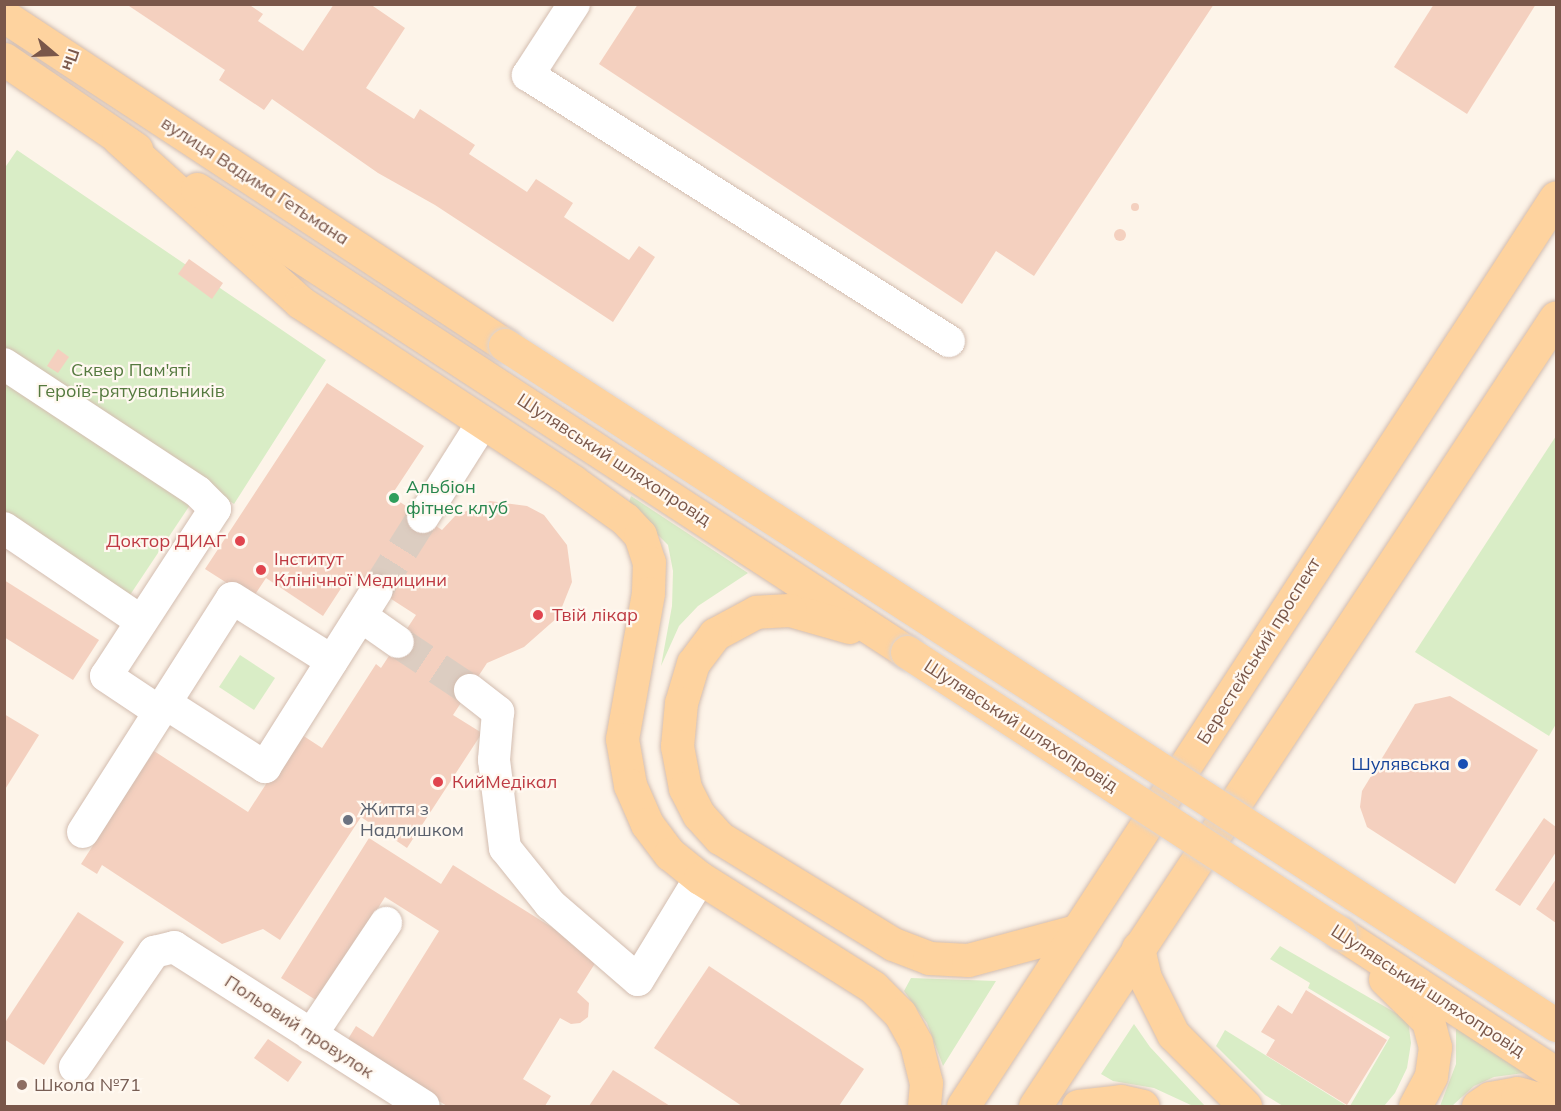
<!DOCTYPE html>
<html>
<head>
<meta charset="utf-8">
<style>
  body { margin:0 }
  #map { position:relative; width:1561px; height:1111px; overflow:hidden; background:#fdf4e9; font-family:Mulish,sans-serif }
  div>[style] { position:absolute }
  .green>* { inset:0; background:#d9edc6 }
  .building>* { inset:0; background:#f4d0bf }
  .round { border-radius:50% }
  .minor-tunnel>* { height:32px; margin-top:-16px; transform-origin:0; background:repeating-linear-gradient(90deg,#dccdc1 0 32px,transparent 0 48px) }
  .roads { filter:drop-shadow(0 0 2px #d3bdb0) drop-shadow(0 0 2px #d3bdb0) }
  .minor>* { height:32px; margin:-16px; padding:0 16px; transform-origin:16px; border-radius:16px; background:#fff }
  .major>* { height:33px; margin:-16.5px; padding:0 16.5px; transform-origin:16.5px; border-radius:16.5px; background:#fed39f }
  .bridges { filter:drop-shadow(0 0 2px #dcd3d0) drop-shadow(0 0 2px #dcd3d0) }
  .major-bridge>* { height:33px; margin:-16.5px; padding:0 16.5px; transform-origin:16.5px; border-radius:16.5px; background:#fed39f }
  .dots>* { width:16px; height:16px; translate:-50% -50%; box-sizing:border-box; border:3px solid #fff8f0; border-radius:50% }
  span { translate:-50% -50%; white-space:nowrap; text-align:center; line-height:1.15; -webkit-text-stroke:4.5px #fff8f0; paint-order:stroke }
  .street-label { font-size:18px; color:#7a574a }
  .park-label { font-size:18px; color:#557a3f }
  .leisure-label { font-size:18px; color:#27864d }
  .left { translate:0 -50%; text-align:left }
  .health-label { font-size:18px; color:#be3a42 }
  .right { translate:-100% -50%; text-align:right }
  .transit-label { font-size:18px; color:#164399 }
  .worship-label { font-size:18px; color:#5b616d }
  .education-label { font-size:18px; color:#785e54 }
  .frame { position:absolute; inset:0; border:6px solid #7a574a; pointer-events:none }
  .north { position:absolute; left:24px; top:24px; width:60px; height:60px; -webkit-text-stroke:4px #fff8f0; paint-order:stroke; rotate:109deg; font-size:16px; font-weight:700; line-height:24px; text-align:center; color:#7a574a }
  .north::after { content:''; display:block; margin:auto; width:21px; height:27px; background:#7a574a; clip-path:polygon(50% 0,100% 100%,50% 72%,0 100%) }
</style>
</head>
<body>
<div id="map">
  <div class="green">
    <div style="clip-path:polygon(17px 150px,326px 360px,234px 504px,204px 484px,124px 604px,5px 523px,4px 169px)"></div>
    <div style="clip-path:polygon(1556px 436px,1556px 724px,1549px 736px,1415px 652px)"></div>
    <div style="clip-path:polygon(631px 496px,748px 573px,698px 606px,679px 626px,661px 666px,672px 606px,673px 571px,668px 545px,628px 505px)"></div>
    <div style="clip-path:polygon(240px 655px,275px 678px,254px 710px,219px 687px)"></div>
    <div style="clip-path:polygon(1280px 946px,1408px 1020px,1411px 1043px,1407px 1068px,1395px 1093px,1384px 1106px,1350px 1106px,1390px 1037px,1308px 988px,1310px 983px,1270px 959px)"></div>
    <div style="clip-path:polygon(911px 978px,996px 981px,943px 1066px,927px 1023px,904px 991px)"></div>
    <div style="clip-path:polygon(1134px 1024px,1150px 1047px,1205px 1106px,1193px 1106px,1154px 1088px,1113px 1081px,1101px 1074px)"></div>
    <div style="clip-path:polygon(1466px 1025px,1538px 1071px,1494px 1077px,1474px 1086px,1452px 1106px,1440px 1106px,1456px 1064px,1456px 1029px)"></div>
    <div style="clip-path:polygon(1225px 1030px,1347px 1106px,1283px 1106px,1265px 1095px,1216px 1046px)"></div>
  </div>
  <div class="building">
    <div style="clip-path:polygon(126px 4px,248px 4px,263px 14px,258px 21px,303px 51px,334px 4px,370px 4px,405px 28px,366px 88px,414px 119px,420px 109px,475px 145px,469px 154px,527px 192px,536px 179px,573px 203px,564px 217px,629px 260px,639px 246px,655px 257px,613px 322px,435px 205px,378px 173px,272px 99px,264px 110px,219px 80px,225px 70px)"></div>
    <div style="clip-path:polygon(638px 4px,1214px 4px,1034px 276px,996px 251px,962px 304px,599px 64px)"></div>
    <div style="clip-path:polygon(1434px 4px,1536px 4px,1467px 114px,1394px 67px)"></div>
    <div class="round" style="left:1131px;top:203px;width:8px;height:8px"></div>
    <div class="round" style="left:1114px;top:229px;width:12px;height:12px"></div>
    <div style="clip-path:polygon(189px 259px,223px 283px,212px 299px,178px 274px)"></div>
    <div style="clip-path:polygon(58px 349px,69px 357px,58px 373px,47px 366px)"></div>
    <div style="clip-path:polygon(327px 383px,424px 446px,391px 496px,442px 530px,455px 516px,490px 501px,527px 506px,544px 515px,567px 545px,572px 582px,558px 617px,524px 647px,487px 663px,453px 715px,482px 733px,407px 848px,361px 817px,280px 940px,263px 929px,222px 944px,102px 865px,97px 874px,81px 864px,154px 751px,248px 812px,299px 733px,322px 748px,376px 664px,381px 668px,416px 615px,351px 573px,323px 616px,266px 578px,252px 599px,205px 569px)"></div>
    <div style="clip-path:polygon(4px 580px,99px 640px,73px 680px,4px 637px)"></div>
    <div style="clip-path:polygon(1450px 696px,1538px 750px,1455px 884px,1367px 827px,1360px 807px,1362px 791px,1415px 704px)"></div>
    <div style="clip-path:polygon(4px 714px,39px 735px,4px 791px)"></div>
    <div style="clip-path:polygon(1544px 818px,1556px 827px,1556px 852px,1520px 906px,1495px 890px)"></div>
    <div style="clip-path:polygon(369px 838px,441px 884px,453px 865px,599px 957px,577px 992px,589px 1003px,588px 1017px,580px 1023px,571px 1024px,560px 1018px,523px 1079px,551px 1096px,545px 1106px,447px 1106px,345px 1044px,356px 1026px,373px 1037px,439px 931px,385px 897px,319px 1002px,281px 978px)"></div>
    <div style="clip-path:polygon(1556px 879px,1556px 923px,1536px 909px)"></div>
    <div style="clip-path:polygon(78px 912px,124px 942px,44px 1065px,4px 1039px,4px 1024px)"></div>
    <div style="clip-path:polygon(709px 966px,864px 1069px,839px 1106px,742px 1106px,654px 1048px)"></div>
    <div style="clip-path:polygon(1306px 990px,1387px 1040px,1347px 1105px,1266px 1055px,1275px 1040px,1261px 1032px,1278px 1005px,1292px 1014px)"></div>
    <div style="clip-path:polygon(268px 1039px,302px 1062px,288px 1082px,254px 1058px)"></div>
    <div style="clip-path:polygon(613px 1070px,637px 1085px,670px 1106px,589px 1106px)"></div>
  </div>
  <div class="minor-tunnel">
    <div style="left:377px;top:590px;width:86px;rotate:-57.8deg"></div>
    <div style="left:398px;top:642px;width:87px;rotate:33.7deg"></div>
  </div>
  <div class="roads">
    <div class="minor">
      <div style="left:574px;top:4px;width:85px;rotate:122.9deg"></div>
      <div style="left:528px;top:75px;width:498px;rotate:32.3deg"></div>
      <div style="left:4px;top:364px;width:232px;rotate:33.4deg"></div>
      <div style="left:198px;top:492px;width:24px;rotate:45deg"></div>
      <div style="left:215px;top:509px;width:199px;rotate:123.1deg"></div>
      <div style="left:106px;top:676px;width:50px;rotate:33.7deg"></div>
      <div style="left:423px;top:517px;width:112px;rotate:-57.7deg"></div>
      <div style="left:4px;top:528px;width:166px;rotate:34.2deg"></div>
      <div style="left:361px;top:616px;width:45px;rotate:35.1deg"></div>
      <div style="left:470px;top:690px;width:36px;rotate:38deg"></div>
      <div style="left:498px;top:712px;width:48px;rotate:94.8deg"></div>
      <div style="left:494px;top:760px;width:89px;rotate:82.9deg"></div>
      <div style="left:505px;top:848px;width:72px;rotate:51.2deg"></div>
      <div style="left:550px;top:904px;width:116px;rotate:40.8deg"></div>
      <div style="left:638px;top:980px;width:119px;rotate:-58.7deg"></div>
      <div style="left:165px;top:703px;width:119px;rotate:32.6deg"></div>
      <div style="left:265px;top:767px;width:209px;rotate:-57.7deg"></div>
      <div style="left:83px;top:832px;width:277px;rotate:-57.5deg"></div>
      <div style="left:232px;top:598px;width:118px;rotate:32.2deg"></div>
      <div style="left:311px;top:1035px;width:135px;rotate:-56.2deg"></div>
      <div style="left:75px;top:1067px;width:140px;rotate:-55.5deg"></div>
      <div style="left:154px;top:952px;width:21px;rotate:-14deg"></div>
      <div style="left:174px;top:947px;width:296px;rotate:32.5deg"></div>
    </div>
    <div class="major">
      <div style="left:4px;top:16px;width:599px;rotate:33.29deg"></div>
      <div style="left:4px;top:59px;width:160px;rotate:34.3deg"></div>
      <div style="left:118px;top:138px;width:245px;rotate:42deg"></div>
      <div style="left:300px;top:302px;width:326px;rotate:33.3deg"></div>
      <div style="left:572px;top:481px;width:65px;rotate:35.6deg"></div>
      <div style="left:625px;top:519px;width:22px;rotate:47deg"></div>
      <div style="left:640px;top:535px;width:28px;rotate:72deg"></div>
      <div style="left:649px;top:562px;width:31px;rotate:92deg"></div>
      <div style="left:648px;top:593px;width:148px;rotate:100.1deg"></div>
      <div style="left:622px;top:739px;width:47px;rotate:80.1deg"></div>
      <div style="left:630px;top:785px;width:43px;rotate:66.4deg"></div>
      <div style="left:647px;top:824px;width:38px;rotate:53deg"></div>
      <div style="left:670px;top:854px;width:38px;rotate:39deg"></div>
      <div style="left:700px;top:878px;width:204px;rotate:32.2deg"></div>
      <div style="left:873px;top:987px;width:38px;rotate:45deg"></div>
      <div style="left:900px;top:1014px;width:33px;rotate:61deg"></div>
      <div style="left:916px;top:1043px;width:41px;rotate:76deg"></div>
      <div style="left:926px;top:1083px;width:23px;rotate:95deg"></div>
      <div style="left:197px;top:189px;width:848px;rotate:33.11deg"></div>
      <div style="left:849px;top:627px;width:61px;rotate:-163.9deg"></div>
      <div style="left:790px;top:610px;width:34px;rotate:177deg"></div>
      <div style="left:756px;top:612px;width:47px;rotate:151.8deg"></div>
      <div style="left:715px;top:634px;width:36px;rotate:127deg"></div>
      <div style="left:693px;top:663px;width:42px;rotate:106.7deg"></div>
      <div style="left:681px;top:703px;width:43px;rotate:95.3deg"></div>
      <div style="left:677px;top:746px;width:43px;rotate:79.2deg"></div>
      <div style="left:685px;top:788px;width:30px;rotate:63deg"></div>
      <div style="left:699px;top:815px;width:31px;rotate:48deg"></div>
      <div style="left:720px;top:838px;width:203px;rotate:31.5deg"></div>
      <div style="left:893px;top:944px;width:39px;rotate:21deg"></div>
      <div style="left:929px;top:958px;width:39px;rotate:3deg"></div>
      <div style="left:968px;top:960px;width:112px;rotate:-15deg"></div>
      <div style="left:1340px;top:933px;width:258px;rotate:33.1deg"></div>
      <div style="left:1138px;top:948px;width:31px;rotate:77deg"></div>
      <div style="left:1145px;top:978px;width:63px;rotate:63.4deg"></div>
      <div style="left:1173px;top:1034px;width:102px;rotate:45deg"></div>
      <div style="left:1385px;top:979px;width:60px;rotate:44.3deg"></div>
      <div style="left:1428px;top:1021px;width:27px;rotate:75deg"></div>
      <div style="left:1435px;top:1047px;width:29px;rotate:98deg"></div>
      <div style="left:1431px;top:1076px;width:34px;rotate:118deg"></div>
      <div style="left:963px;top:1106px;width:1085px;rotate:-56.88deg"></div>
      <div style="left:1035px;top:1106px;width:945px;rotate:-56.56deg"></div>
      <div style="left:1078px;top:1106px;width:43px;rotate:-6.6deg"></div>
      <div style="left:1121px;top:1101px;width:22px;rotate:13deg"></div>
      <div style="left:1478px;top:1106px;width:14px;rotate:-34deg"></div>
      <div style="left:1490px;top:1098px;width:27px;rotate:-10deg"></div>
      <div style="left:1517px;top:1093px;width:41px;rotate:15.8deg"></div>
    </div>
  </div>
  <div class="bridges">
    <div class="major-bridge">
      <div style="left:505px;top:345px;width:1252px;rotate:32.9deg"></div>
      <div style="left:907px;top:652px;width:516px;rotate:32.98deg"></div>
    </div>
  </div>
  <div class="dots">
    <div style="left:394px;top:498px;background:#2e9e5b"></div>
    <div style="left:240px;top:541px;background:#e0444e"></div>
    <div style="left:261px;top:570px;background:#e0444e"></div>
    <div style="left:538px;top:615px;background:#e0444e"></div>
    <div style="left:1463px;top:764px;background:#1a4fb4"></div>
    <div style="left:438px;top:782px;background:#e0444e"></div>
    <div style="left:348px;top:820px;background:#6b7280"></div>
    <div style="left:22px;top:1085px;background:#8d6e63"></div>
  </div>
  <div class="street-label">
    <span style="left:255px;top:181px;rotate:33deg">вулиця Вадима Гетьмана</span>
    <span style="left:614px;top:460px;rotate:33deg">Шулявський шляхопровід</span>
    <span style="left:1259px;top:651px;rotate:-58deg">Берестейський проспект</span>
    <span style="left:1021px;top:726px;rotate:33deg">Шулявський шляхопровід</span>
    <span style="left:1428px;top:991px;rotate:33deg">Шулявський шляхопровід</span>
    <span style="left:299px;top:1027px;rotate:33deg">Польовий провулок</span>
  </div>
  <div class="park-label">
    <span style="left:131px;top:381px">Сквер Пам'яті<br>Героїв-рятувальників</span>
  </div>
  <div class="leisure-label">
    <span class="left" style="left:406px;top:498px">Альбіон<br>фітнес клуб</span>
  </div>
  <div class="health-label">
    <span class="right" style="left:226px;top:541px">Доктор ДИАГ</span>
    <span class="left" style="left:274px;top:570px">Інститут<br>Клінічної Медицини</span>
    <span class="left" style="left:552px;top:615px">Твій лікар</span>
    <span class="left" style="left:452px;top:782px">КийМедікал</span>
  </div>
  <div class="transit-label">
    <span class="right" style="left:1450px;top:764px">Шулявська</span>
  </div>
  <div class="worship-label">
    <span class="left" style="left:360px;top:820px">Життя з<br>Надлишком</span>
  </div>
  <div class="education-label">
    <span class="left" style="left:34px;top:1085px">Школа №71</span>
  </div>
  <div class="frame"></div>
  <div class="north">Пн</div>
</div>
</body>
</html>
